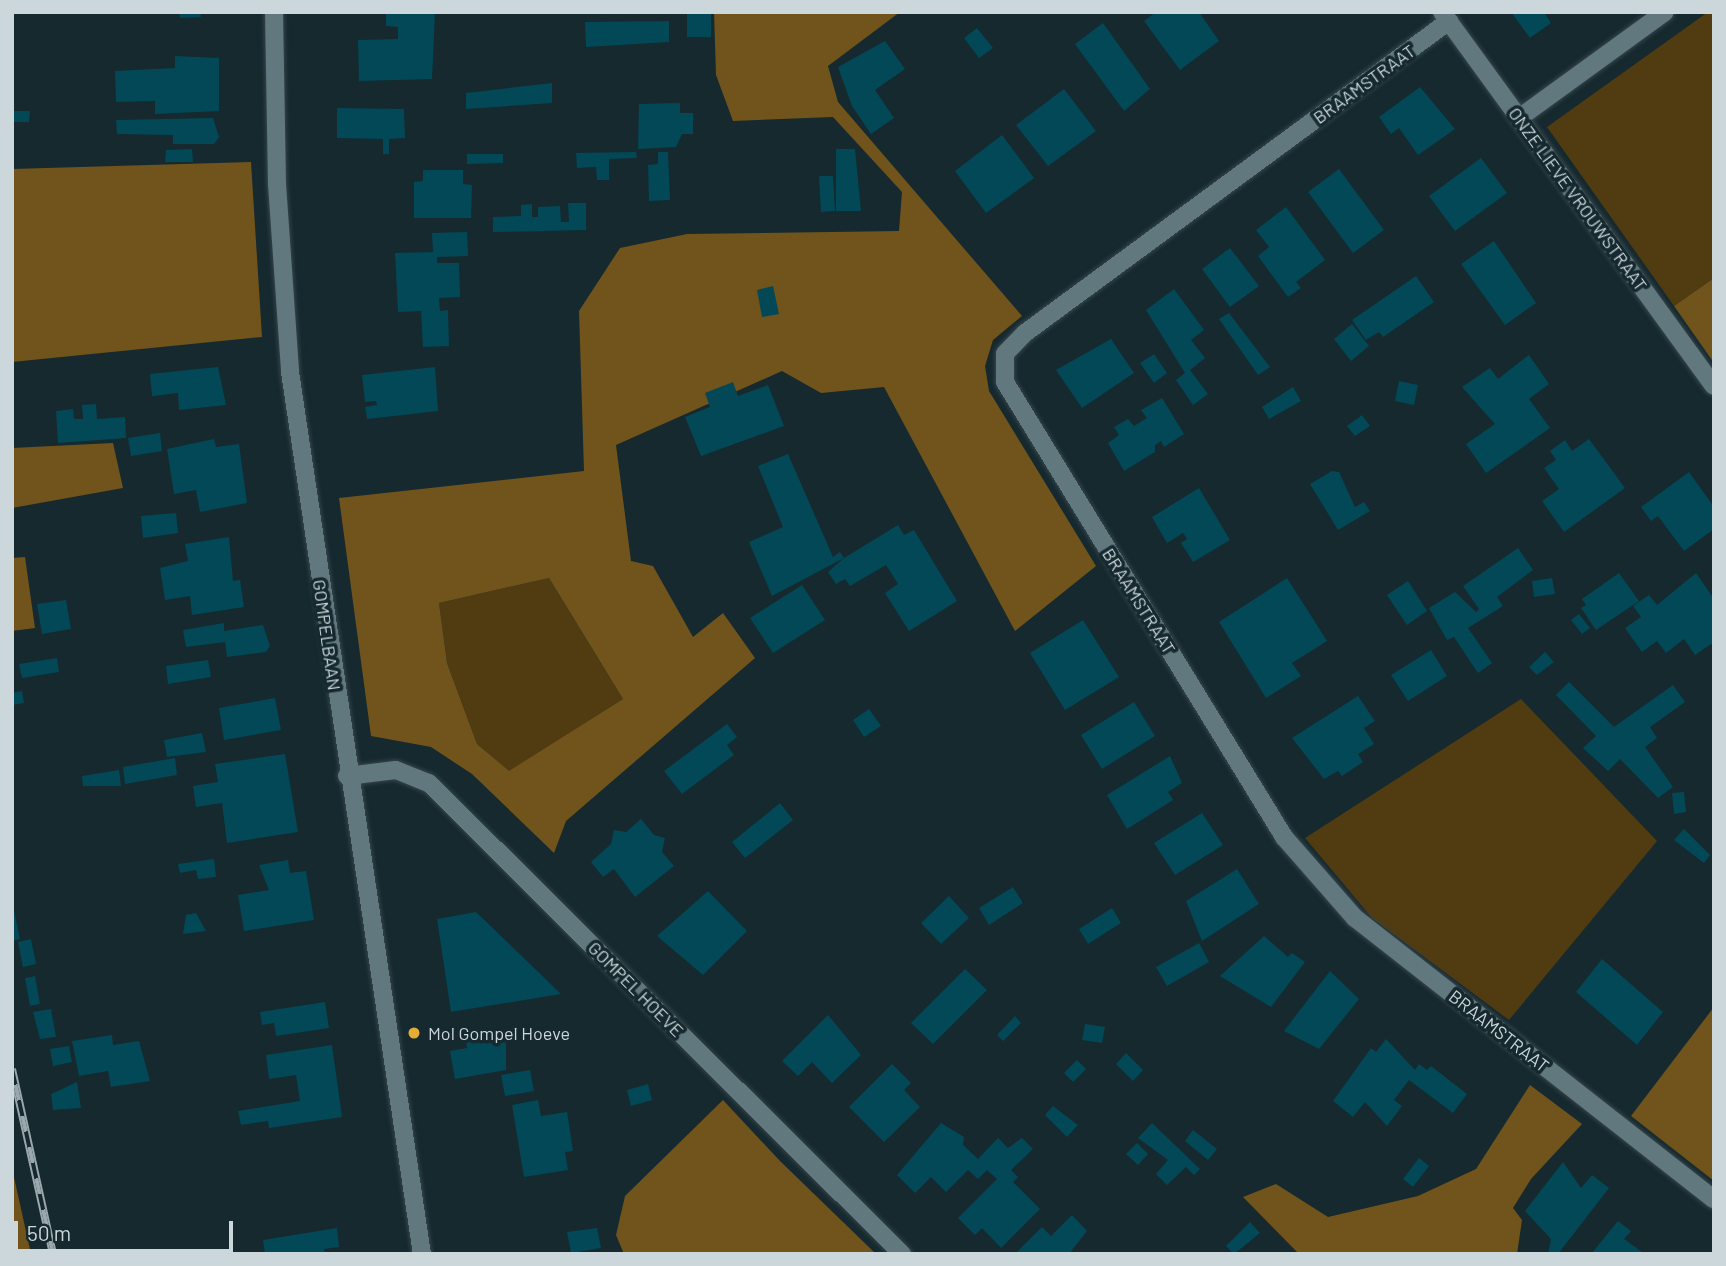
<!DOCTYPE html>
<html>
<head>
<meta charset="utf-8">
<style>
  body { margin:0 }
  #map { position:relative; width:1726px; height:1266px; overflow:hidden; background:#15292f; font-family:Barlow,sans-serif }
  div>[style] { position:absolute }
  .green>* { inset:0; background:#513c12 }
  .forest>* { inset:0; background:#70541b }
  .building>* { inset:0; background:#034857 }
  .roads { filter:drop-shadow(0 0 2px #36454a) drop-shadow(0 0 2px #36454a) }
  .minor>* { height:18px; margin:-9px; padding:0 9px; transform-origin:9px; border-radius:9px; background:#62787f }
  .tertiary>* { height:18px; margin:-9px; padding:0 9px; transform-origin:9px; border-radius:9px; background:#62787f }
  .rail>* { height:8px; margin-top:-4px; transform-origin:0; background:repeating-linear-gradient(90deg,#15292f 0 16px,#9aa8ad 0 32px); box-sizing:border-box; border-block:2px solid #9aa8ad }
  .dots>* { width:19px; height:19px; translate:-50% -50%; box-sizing:border-box; border:4px solid #15292f; border-radius:50% }
  span { translate:-50% -50%; white-space:nowrap; text-align:center; line-height:1.15; -webkit-text-stroke:7px #15292f; paint-order:stroke }
  .street-label { font-size:18px; color:#cbd7db }
  .poi-label { font-size:18px; color:#cbd7db }
  .left { translate:0 -50%; text-align:left }
  .frame { position:absolute; inset:0; border:14px solid #cbd7db; pointer-events:none }
  .scale { position:absolute; left:14px; top:1221px; width:219px; height:32px; box-sizing:border-box; border:4px solid #cbd7db; border-top:0; padding-left:9px; font-size:21px; line-height:24px; white-space:nowrap; color:#cbd7db; -webkit-text-stroke:5px #15292f; paint-order:stroke }
</style>
</head>
<body>
<div id="map">
  <div class="green">
    <div style="clip-path:polygon(1708px 12px,1714px 12px,1714px 278px,1674px 306px,1547px 127px)"></div>
    <div style="clip-path:polygon(549px 578px,623px 699px,509px 772px,477px 744px,447px 663px,439px 603px)"></div>
    <div style="clip-path:polygon(1521px 699px,1657px 841px,1509px 1020px,1372px 918px,1305px 838px)"></div>
  </div>
  <div class="forest">
    <div style="clip-path:polygon(evenodd,714px 12px,900px 12px,828px 66px,838px 102px,1022px 316px,993px 340px,985px 366px,989px 391px,1096px 566px,1015px 631px,884px 387px,821px 393px,782px 371px,616px 445px,631px 561px,653px 566px,693px 637px,723px 613px,755px 658px,566px 821px,554px 853px,472px 774px,431px 747px,371px 736px,339px 498px,584px 471px,579px 311px,620px 248px,687px 234px,899px 231px,902px 192px,833px 117px,733px 121px,716px 75px,714px 12px,549px 578px,623px 699px,509px 771px,477px 744px,447px 663px,439px 603px,549px 578px)"></div>
    <div style="clip-path:polygon(251px 162px,262px 337px,12px 362px,12px 169px)"></div>
    <div style="clip-path:polygon(1714px 278px,1714px 363px,1674px 306px)"></div>
    <div style="clip-path:polygon(113px 443px,123px 488px,12px 508px,12px 448px)"></div>
    <div style="clip-path:polygon(25px 557px,35px 628px,12px 631px,12px 558px)"></div>
    <div style="clip-path:polygon(1714px 1007px,1714px 1181px,1631px 1116px)"></div>
    <div style="clip-path:polygon(1530px 1085px,1582px 1124px,1531px 1179px,1513px 1208px,1522px 1220px,1517px 1254px,1299px 1254px,1243px 1197px,1276px 1184px,1328px 1217px,1418px 1196px,1476px 1169px)"></div>
    <div style="clip-path:polygon(723px 1100px,780px 1161px,876px 1254px,624px 1254px,616px 1235px,625px 1196px)"></div>
    <div style="clip-path:polygon(12px 1168px,31px 1254px,12px 1254px)"></div>
  </div>
  <div class="building">
    <div style="clip-path:polygon(179px 12px,200px 12px,201px 17px,180px 18px)"></div>
    <div style="clip-path:polygon(386px 12px,435px 12px,432px 79px,359px 81px,358px 40px,398px 39px,398px 27px,386px 26px)"></div>
    <div style="clip-path:polygon(687px 12px,711px 12px,711px 37px,687px 37px)"></div>
    <div style="clip-path:polygon(1156px 12px,1199px 12px,1219px 41px,1180px 70px,1144px 21px)"></div>
    <div style="clip-path:polygon(1511px 12px,1544px 12px,1551px 23px,1530px 38px)"></div>
    <div style="clip-path:polygon(669px 21px,669px 42px,586px 47px,585px 22px)"></div>
    <div style="clip-path:polygon(1103px 23px,1150px 89px,1124px 111px,1075px 44px)"></div>
    <div style="clip-path:polygon(977px 28px,993px 48px,979px 58px,964px 38px)"></div>
    <div style="clip-path:polygon(885px 41px,905px 69px,875px 90px,894px 118px,871px 134px,852px 106px,838px 67px)"></div>
    <div style="clip-path:polygon(175px 56px,219px 58px,219px 111px,155px 114px,155px 101px,116px 102px,115px 71px,175px 68px)"></div>
    <div style="clip-path:polygon(552px 83px,552px 103px,466px 109px,466px 93px)"></div>
    <div style="clip-path:polygon(1420px 87px,1455px 129px,1418px 155px,1399px 128px,1391px 134px,1379px 117px)"></div>
    <div style="clip-path:polygon(1064px 89px,1096px 131px,1048px 166px,1016px 125px)"></div>
    <div style="clip-path:polygon(680px 103px,680px 113px,693px 113px,693px 134px,682px 134px,676px 147px,638px 149px,639px 104px)"></div>
    <div style="clip-path:polygon(337px 108px,404px 109px,405px 138px,389px 139px,389px 154px,383px 154px,383px 139px,337px 138px)"></div>
    <div style="clip-path:polygon(12px 111px,30px 111px,29px 122px,12px 122px)"></div>
    <div style="clip-path:polygon(213px 118px,219px 137px,214px 144px,173px 144px,173px 135px,117px 134px,116px 120px)"></div>
    <div style="clip-path:polygon(1002px 135px,1034px 178px,986px 213px,955px 171px)"></div>
    <div style="clip-path:polygon(192px 149px,193px 162px,165px 162px,166px 150px)"></div>
    <div style="clip-path:polygon(836px 149px,855px 149px,861px 211px,836px 211px)"></div>
    <div style="clip-path:polygon(636px 152px,637px 158px,609px 159px,609px 180px,597px 180px,596px 167px,577px 168px,576px 153px)"></div>
    <div style="clip-path:polygon(658px 152px,668px 152px,670px 200px,649px 201px,648px 165px,658px 164px)"></div>
    <div style="clip-path:polygon(467px 154px,503px 154px,503px 163px,467px 164px)"></div>
    <div style="clip-path:polygon(1481px 158px,1507px 193px,1455px 231px,1429px 196px)"></div>
    <div style="clip-path:polygon(1339px 169px,1384px 230px,1353px 253px,1308px 192px)"></div>
    <div style="clip-path:polygon(423px 170px,463px 170px,463px 184px,472px 185px,471px 218px,414px 218px,414px 182px,423px 181px)"></div>
    <div style="clip-path:polygon(819px 176px,833px 176px,835px 211px,821px 212px)"></div>
    <div style="clip-path:polygon(568px 203px,586px 203px,586px 230px,493px 232px,493px 217px,521px 216px,521px 205px,532px 204px,532px 217px,538px 217px,538px 207px,560px 206px,561px 222px,569px 222px)"></div>
    <div style="clip-path:polygon(1286px 207px,1325px 260px,1296px 282px,1301px 288px,1288px 297px,1258px 256px,1269px 247px,1256px 230px)"></div>
    <div style="clip-path:polygon(467px 232px,468px 256px,437px 257px,437px 263px,459px 263px,460px 297px,439px 298px,440px 311px,448px 310px,449px 346px,423px 347px,421px 311px,398px 312px,395px 253px,433px 252px,432px 233px)"></div>
    <div style="clip-path:polygon(1494px 241px,1536px 303px,1505px 325px,1461px 264px)"></div>
    <div style="clip-path:polygon(1230px 248px,1259px 286px,1230px 307px,1202px 269px)"></div>
    <div style="clip-path:polygon(1416px 276px,1434px 302px,1383px 337px,1379px 332px,1366px 340px,1352px 320px)"></div>
    <div style="clip-path:polygon(773px 286px,779px 314px,762px 317px,757px 290px)"></div>
    <div style="clip-path:polygon(1174px 289px,1204px 330px,1191px 340px,1205px 358px,1190px 370px,1208px 394px,1193px 405px,1176px 380px,1185px 373px,1146px 310px)"></div>
    <div style="clip-path:polygon(1229px 313px,1270px 367px,1258px 375px,1219px 319px)"></div>
    <div style="clip-path:polygon(1352px 324px,1369px 346px,1351px 361px,1334px 339px)"></div>
    <div style="clip-path:polygon(1111px 339px,1134px 373px,1082px 408px,1056px 370px)"></div>
    <div style="clip-path:polygon(1154px 354px,1167px 373px,1154px 383px,1140px 363px)"></div>
    <div style="clip-path:polygon(1529px 355px,1549px 384px,1529px 399px,1550px 428px,1486px 473px,1466px 444px,1495px 424px,1462px 387px,1490px 368px,1498px 379px)"></div>
    <div style="clip-path:polygon(218px 367px,226px 405px,179px 410px,178px 393px,152px 396px,150px 374px)"></div>
    <div style="clip-path:polygon(435px 367px,438px 411px,367px 419px,365px 407px,377px 405px,376px 401px,365px 402px,362px 375px)"></div>
    <div style="clip-path:polygon(1399px 381px,1418px 385px,1414px 405px,1395px 401px)"></div>
    <div style="clip-path:polygon(733px 382px,738px 396px,768px 385px,784px 426px,701px 456px,685px 417px,710px 407px,705px 393px)"></div>
    <div style="clip-path:polygon(1293px 387px,1301px 401px,1269px 419px,1262px 407px)"></div>
    <div style="clip-path:polygon(1162px 398px,1184px 434px,1164px 447px,1161px 441px,1155px 445px,1155px 452px,1124px 471px,1108px 443px,1119px 435px,1114px 427px,1128px 419px,1134px 426px,1147px 418px,1141px 410px)"></div>
    <div style="clip-path:polygon(96px 404px,97px 419px,125px 417px,126px 438px,58px 443px,56px 411px,73px 409px,74px 419px,83px 419px,82px 405px)"></div>
    <div style="clip-path:polygon(1362px 415px,1370px 426px,1355px 436px,1347px 426px)"></div>
    <div style="clip-path:polygon(160px 433px,162px 451px,131px 456px,128px 438px)"></div>
    <div style="clip-path:polygon(214px 439px,216px 447px,239px 444px,247px 503px,200px 512px,196px 490px,174px 494px,167px 449px)"></div>
    <div style="clip-path:polygon(1589px 439px,1625px 488px,1564px 532px,1542px 501px,1559px 489px,1544px 468px,1556px 460px,1550px 451px,1565px 440px,1572px 451px)"></div>
    <div style="clip-path:polygon(788px 454px,833px 557px,840px 552px,844px 558px,898px 525px,904px 535px,914px 530px,957px 601px,909px 631px,885px 593px,898px 584px,886px 565px,850px 586px,845px 579px,836px 584px,828px 572px,844px 558px,772px 596px,749px 542px,783px 527px,758px 466px)"></div>
    <div style="clip-path:polygon(1332px 471px,1339px 472px,1355px 507px,1364px 502px,1370px 511px,1338px 530px,1310px 484px)"></div>
    <div style="clip-path:polygon(1689px 472px,1714px 507px,1714px 529px,1684px 551px,1658px 516px,1651px 521px,1641px 507px)"></div>
    <div style="clip-path:polygon(1199px 488px,1230px 540px,1193px 562px,1181px 543px,1187px 539px,1183px 533px,1167px 543px,1152px 517px)"></div>
    <div style="clip-path:polygon(176px 513px,178px 533px,143px 538px,141px 516px)"></div>
    <div style="clip-path:polygon(229px 537px,233px 581px,240px 580px,244px 607px,192px 615px,190px 596px,165px 600px,160px 568px,188px 561px,185px 544px)"></div>
    <div style="clip-path:polygon(1518px 548px,1533px 570px,1497px 597px,1503px 606px,1468px 628px,1492px 663px,1478px 673px,1454px 637px,1447px 640px,1429px 608px,1455px 592px,1476px 612px,1479px 609px,1463px 586px)"></div>
    <div style="clip-path:polygon(1619px 573px,1639px 601px,1596px 630px,1581px 608px,1586px 605px,1582px 599px)"></div>
    <div style="clip-path:polygon(1696px 573px,1714px 599px,1714px 642px,1695px 655px,1684px 639px,1666px 653px,1657px 641px,1642px 652px,1625px 628px,1641px 617px,1633px 606px,1649px 595px,1657px 605px)"></div>
    <div style="clip-path:polygon(1287px 578px,1327px 641px,1292px 663px,1301px 676px,1266px 698px,1219px 622px)"></div>
    <div style="clip-path:polygon(1552px 578px,1555px 594px,1534px 597px,1532px 581px)"></div>
    <div style="clip-path:polygon(1408px 581px,1427px 611px,1407px 625px,1387px 595px)"></div>
    <div style="clip-path:polygon(802px 585px,825px 620px,773px 653px,750px 618px)"></div>
    <div style="clip-path:polygon(66px 600px,71px 629px,42px 634px,37px 604px)"></div>
    <div style="clip-path:polygon(1579px 614px,1590px 628px,1582px 634px,1571px 620px)"></div>
    <div style="clip-path:polygon(1083px 620px,1119px 677px,1065px 710px,1030px 653px)"></div>
    <div style="clip-path:polygon(224px 623px,224px 631px,263px 625px,270px 646px,266px 652px,227px 657px,225px 642px,186px 647px,183px 630px)"></div>
    <div style="clip-path:polygon(1431px 650px,1447px 676px,1408px 701px,1391px 675px)"></div>
    <div style="clip-path:polygon(1545px 652px,1554px 662px,1537px 675px,1529px 667px)"></div>
    <div style="clip-path:polygon(57px 658px,59px 672px,22px 678px,19px 664px)"></div>
    <div style="clip-path:polygon(208px 660px,211px 677px,168px 684px,166px 666px)"></div>
    <div style="clip-path:polygon(1569px 682px,1614px 727px,1673px 685px,1685px 702px,1650px 727px,1657px 738px,1645px 747px,1673px 787px,1658px 798px,1620px 759px,1608px 771px,1583px 748px,1596px 736px,1556px 695px)"></div>
    <div style="clip-path:polygon(22px 691px,24px 703px,12px 705px,12px 693px)"></div>
    <div style="clip-path:polygon(1358px 696px,1375px 721px,1364px 728px,1374px 744px,1358px 754px,1363px 762px,1342px 776px,1338px 771px,1324px 779px,1292px 738px)"></div>
    <div style="clip-path:polygon(275px 698px,281px 730px,224px 740px,219px 708px)"></div>
    <div style="clip-path:polygon(1134px 702px,1155px 736px,1102px 769px,1081px 735px)"></div>
    <div style="clip-path:polygon(869px 709px,881px 726px,864px 737px,853px 720px)"></div>
    <div style="clip-path:polygon(727px 724px,737px 737px,727px 745px,734px 755px,682px 794px,664px 771px)"></div>
    <div style="clip-path:polygon(202px 733px,206px 752px,167px 757px,164px 740px)"></div>
    <div style="clip-path:polygon(285px 754px,298px 832px,227px 843px,222px 803px,196px 807px,193px 786px,218px 782px,215px 764px)"></div>
    <div style="clip-path:polygon(1170px 756px,1182px 783px,1168px 792px,1173px 800px,1127px 829px,1107px 795px)"></div>
    <div style="clip-path:polygon(175px 758px,177px 775px,125px 784px,123px 767px)"></div>
    <div style="clip-path:polygon(119px 770px,121px 786px,83px 786px,82px 776px)"></div>
    <div style="clip-path:polygon(1684px 792px,1686px 812px,1674px 814px,1672px 793px)"></div>
    <div style="clip-path:polygon(780px 803px,793px 820px,745px 858px,732px 842px)"></div>
    <div style="clip-path:polygon(1202px 813px,1223px 845px,1175px 875px,1154px 843px)"></div>
    <div style="clip-path:polygon(641px 819px,654px 835px,665px 838px,662px 852px,674px 866px,635px 897px,614px 869px,603px 877px,591px 862px,611px 844px,614px 830px,626px 832px)"></div>
    <div style="clip-path:polygon(1684px 829px,1710px 855px,1704px 863px,1674px 840px)"></div>
    <div style="clip-path:polygon(214px 859px,216px 877px,198px 879px,196px 870px,180px 873px,178px 864px)"></div>
    <div style="clip-path:polygon(288px 860px,290px 873px,306px 871px,314px 920px,244px 931px,238px 895px,269px 890px,259px 865px)"></div>
    <div style="clip-path:polygon(1237px 869px,1259px 904px,1202px 941px,1186px 901px)"></div>
    <div style="clip-path:polygon(1013px 887px,1023px 903px,989px 925px,979px 908px)"></div>
    <div style="clip-path:polygon(708px 891px,747px 931px,703px 975px,657px 936px)"></div>
    <div style="clip-path:polygon(949px 896px,969px 918px,941px 944px,921px 923px)"></div>
    <div style="clip-path:polygon(12px 901px,20px 939px,12px 941px)"></div>
    <div style="clip-path:polygon(1112px 908px,1121px 923px,1088px 944px,1079px 929px)"></div>
    <div style="clip-path:polygon(476px 912px,561px 994px,451px 1012px,437px 919px)"></div>
    <div style="clip-path:polygon(196px 913px,206px 931px,183px 934px,186px 915px)"></div>
    <div style="clip-path:polygon(1264px 936px,1288px 957px,1292px 953px,1305px 962px,1271px 1007px,1220px 976px)"></div>
    <div style="clip-path:polygon(31px 939px,36px 964px,23px 967px,18px 942px)"></div>
    <div style="clip-path:polygon(1199px 943px,1209px 962px,1167px 986px,1156px 967px)"></div>
    <div style="clip-path:polygon(1602px 959px,1663px 1012px,1637px 1045px,1576px 992px)"></div>
    <div style="clip-path:polygon(965px 969px,987px 990px,933px 1044px,911px 1023px)"></div>
    <div style="clip-path:polygon(1330px 971px,1359px 999px,1319px 1049px,1284px 1031px)"></div>
    <div style="clip-path:polygon(35px 976px,40px 1004px,30px 1006px,25px 978px)"></div>
    <div style="clip-path:polygon(325px 1002px,329px 1028px,276px 1036px,274px 1023px,262px 1025px,260px 1012px)"></div>
    <div style="clip-path:polygon(51px 1009px,56px 1037px,40px 1039px,33px 1012px)"></div>
    <div style="clip-path:polygon(828px 1015px,861px 1055px,832px 1083px,812px 1062px,798px 1076px,782px 1061px)"></div>
    <div style="clip-path:polygon(1015px 1016px,1021px 1023px,1003px 1041px,997px 1035px)"></div>
    <div style="clip-path:polygon(1085px 1024px,1105px 1027px,1102px 1043px,1082px 1040px)"></div>
    <div style="clip-path:polygon(112px 1035px,113px 1045px,139px 1041px,150px 1081px,111px 1087px,108px 1071px,79px 1076px,72px 1041px)"></div>
    <div style="clip-path:polygon(506px 1035px,506px 1070px,455px 1079px,450px 1051px,467px 1048px,466px 1041px)"></div>
    <div style="clip-path:polygon(1386px 1039px,1415px 1070px,1419px 1064px,1427px 1070px,1431px 1066px,1467px 1094px,1453px 1113px,1409px 1080px,1394px 1100px,1402px 1106px,1387px 1126px,1365px 1102px,1353px 1117px,1333px 1101px,1371px 1048px,1376px 1052px)"></div>
    <div style="clip-path:polygon(332px 1045px,342px 1117px,269px 1128px,268px 1121px,241px 1125px,238px 1111px,300px 1101px,296px 1075px,269px 1079px,266px 1055px)"></div>
    <div style="clip-path:polygon(69px 1046px,72px 1062px,53px 1066px,50px 1049px)"></div>
    <div style="clip-path:polygon(1126px 1053px,1143px 1070px,1133px 1081px,1116px 1064px)"></div>
    <div style="clip-path:polygon(1077px 1060px,1086px 1069px,1073px 1082px,1064px 1073px)"></div>
    <div style="clip-path:polygon(892px 1064px,911px 1083px,904px 1090px,920px 1107px,884px 1142px,849px 1107px)"></div>
    <div style="clip-path:polygon(530px 1070px,534px 1091px,505px 1096px,501px 1075px)"></div>
    <div style="clip-path:polygon(77px 1082px,81px 1108px,53px 1110px,51px 1094px)"></div>
    <div style="clip-path:polygon(648px 1084px,652px 1100px,631px 1106px,627px 1090px)"></div>
    <div style="clip-path:polygon(538px 1100px,541px 1116px,567px 1112px,573px 1151px,565px 1152px,568px 1170px,524px 1177px,512px 1105px)"></div>
    <div style="clip-path:polygon(1053px 1106px,1078px 1125px,1067px 1137px,1045px 1115px)"></div>
    <div style="clip-path:polygon(941px 1123px,964px 1137px,963px 1145px,978px 1159px,998px 1138px,1008px 1148px,1022px 1138px,1033px 1149px,1011px 1170px,1018px 1177px,1013px 1182px,1040px 1209px,1001px 1248px,982px 1228px,975px 1235px,958px 1218px,997px 1179px,987px 1170px,978px 1179px,968px 1170px,946px 1192px,931px 1177px,915px 1193px,897px 1175px)"></div>
    <div style="clip-path:polygon(1152px 1123px,1200px 1169px,1194px 1175px,1186px 1167px,1167px 1185px,1156px 1174px,1168px 1160px,1138px 1138px)"></div>
    <div style="clip-path:polygon(1193px 1130px,1217px 1149px,1208px 1160px,1185px 1141px)"></div>
    <div style="clip-path:polygon(1137px 1143px,1148px 1154px,1138px 1165px,1126px 1154px)"></div>
    <div style="clip-path:polygon(1419px 1158px,1429px 1166px,1413px 1187px,1403px 1179px)"></div>
    <div style="clip-path:polygon(1563px 1162px,1581px 1188px,1592px 1175px,1609px 1188px,1558px 1254px,1548px 1254px,1551px 1239px,1525px 1211px)"></div>
    <div style="clip-path:polygon(1072px 1215px,1087px 1231px,1069px 1254px,1015px 1254px,1042px 1227px,1051px 1236px)"></div>
    <div style="clip-path:polygon(1618px 1221px,1631px 1231px,1624px 1239px,1645px 1254px,1591px 1254px)"></div>
    <div style="clip-path:polygon(1250px 1222px,1260px 1233px,1234px 1254px,1226px 1246px)"></div>
    <div style="clip-path:polygon(337px 1228px,339px 1247px,324px 1249px,325px 1254px,265px 1254px,263px 1240px)"></div>
    <div style="clip-path:polygon(597px 1228px,601px 1248px,571px 1253px,567px 1232px)"></div>
  </div>
  <div class="roads">
    <div class="minor">
      <div style="left:1442px;top:12px;width:462px;rotate:54deg"></div>
      <div style="left:1449px;top:21px;width:526px;rotate:143.65deg"></div>
      <div style="left:1025px;top:333px;width:29px;rotate:134deg"></div>
      <div style="left:1005px;top:354px;width:28px;rotate:90deg"></div>
      <div style="left:1005px;top:382px;width:534px;rotate:58.48deg"></div>
      <div style="left:1284px;top:837px;width:108px;rotate:48.8deg"></div>
      <div style="left:1355px;top:918px;width:456px;rotate:38.1deg"></div>
      <div style="left:1519px;top:118px;width:180px;rotate:-36deg"></div>
      <div style="left:347px;top:776px;width:49px;rotate:-7deg"></div>
      <div style="left:396px;top:770px;width:35px;rotate:22deg"></div>
      <div style="left:429px;top:783px;width:668px;rotate:44.88deg"></div>
    </div>
    <div class="tertiary">
      <div style="left:274px;top:12px;width:172px;rotate:89deg"></div>
      <div style="left:277px;top:184px;width:188px;rotate:86deg"></div>
      <div style="left:290px;top:372px;width:892px;rotate:81.49deg"></div>
    </div>
  </div>
  <div class="rail">
    <div style="left:12px;top:1069px;width:189px;rotate:77.5deg"></div>
  </div>
  <div class="dots">
    <div style="left:414px;top:1033px;background:#e6ad36"></div>
  </div>
  <div class="street-label">
    <span style="left:1364px;top:84px;rotate:-36deg">BRAAMSTRAAT</span>
    <span style="left:1578px;top:199px;rotate:54deg">ONZE LIEVE VROUWSTRAAT</span>
    <span style="left:1139px;top:601px;rotate:58deg">BRAAMSTRAAT</span>
    <span style="left:327px;top:635px;rotate:82deg">GOMPELBAAN</span>
    <span style="left:636px;top:989px;rotate:45deg">GOMPEL HOEVE</span>
    <span style="left:1499px;top:1031px;rotate:38deg">BRAAMSTRAAT</span>
  </div>
  <div class="poi-label">
    <span class="left" style="left:428px;top:1033px">Mol Gompel Hoeve</span>
  </div>
  <div class="frame"></div>
  <div class="scale">50 m</div>
</div>
</body>
</html>
